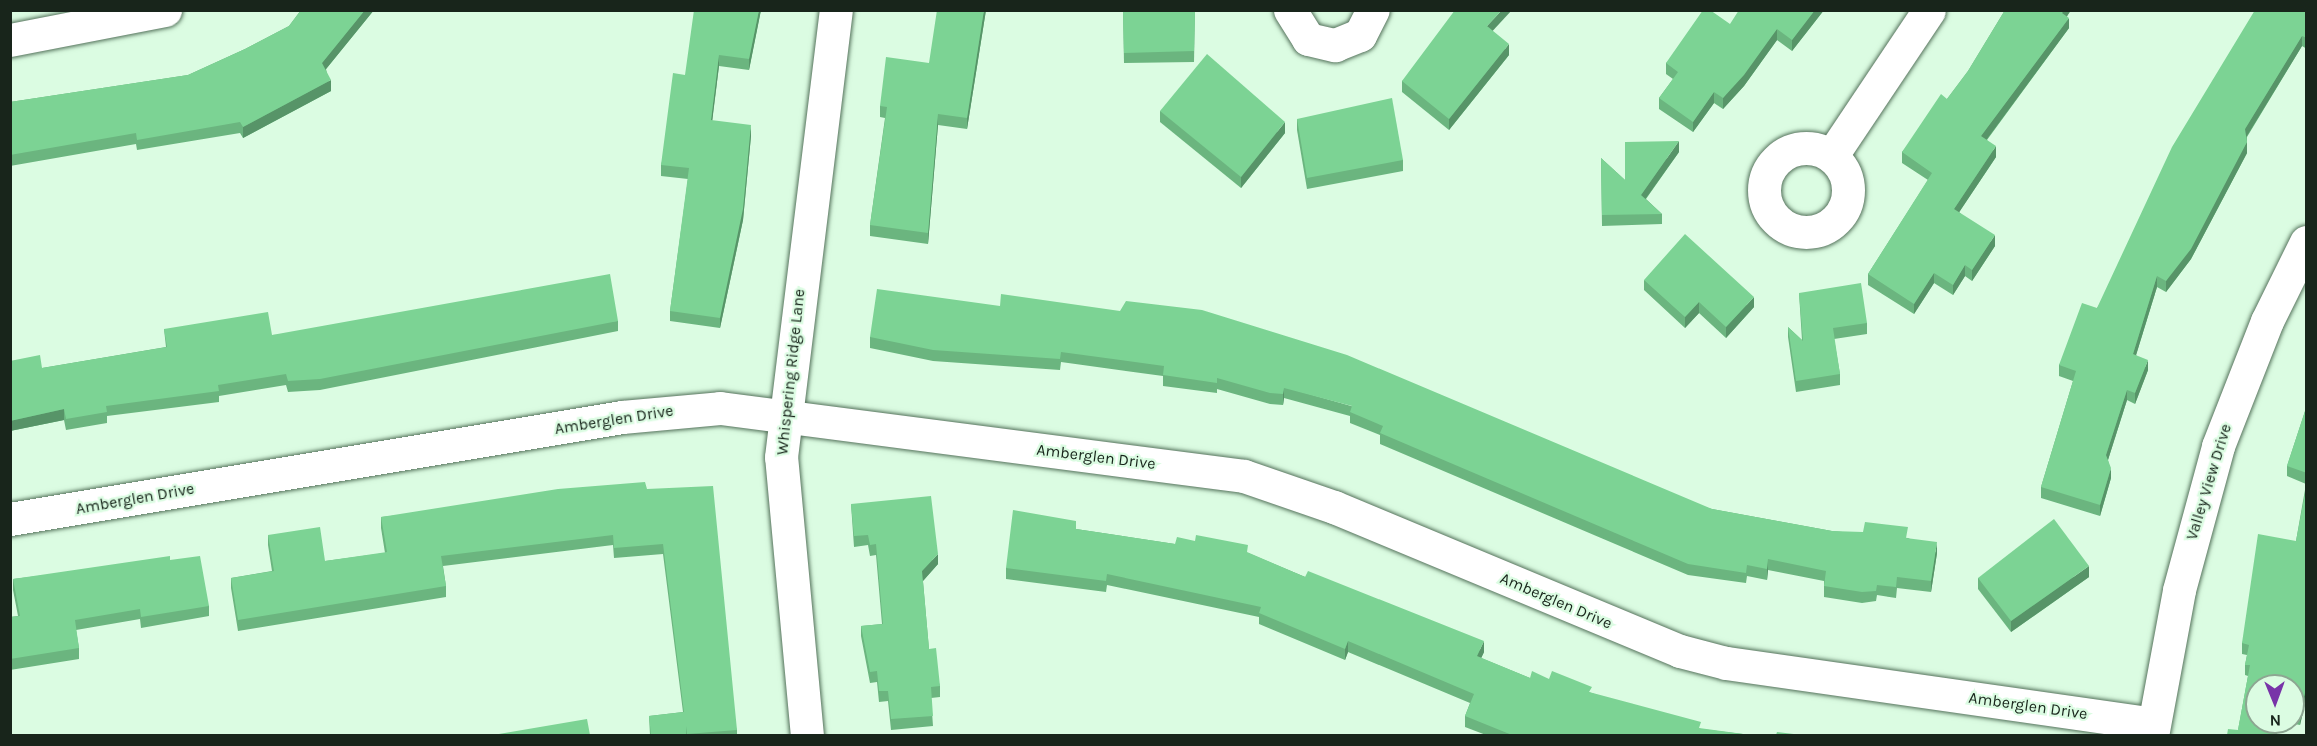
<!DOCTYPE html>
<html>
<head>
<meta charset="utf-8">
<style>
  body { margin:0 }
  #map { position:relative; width:2317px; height:746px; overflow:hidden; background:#dbfce2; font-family:Karla,sans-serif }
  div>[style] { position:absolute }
  .roads { filter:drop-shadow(0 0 2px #55735c) drop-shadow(0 0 2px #55735c) }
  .minor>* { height:33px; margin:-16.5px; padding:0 16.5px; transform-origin:16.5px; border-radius:16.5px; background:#fff }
  .minor>.ring { margin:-16.5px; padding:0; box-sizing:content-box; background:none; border:33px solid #fff; border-radius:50% }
  .wall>* { inset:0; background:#6bb57f }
  .shaded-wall>* { inset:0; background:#579468 }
  .building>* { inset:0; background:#7cd394 }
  span { translate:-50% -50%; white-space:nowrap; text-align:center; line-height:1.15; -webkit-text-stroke:4.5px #dbfce2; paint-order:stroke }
  .street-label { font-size:16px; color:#18251b }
  .frame { position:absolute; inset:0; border:12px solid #18251b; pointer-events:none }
  .north { position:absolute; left:2245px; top:674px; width:60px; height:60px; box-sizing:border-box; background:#dbfce2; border:2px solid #8da692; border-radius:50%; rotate:179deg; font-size:16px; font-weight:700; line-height:24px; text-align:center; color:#18251b }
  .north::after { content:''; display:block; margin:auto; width:21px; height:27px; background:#7834a8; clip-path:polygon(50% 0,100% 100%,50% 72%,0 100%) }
</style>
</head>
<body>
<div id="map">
  <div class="roads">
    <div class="minor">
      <div style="left:1290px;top:10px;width:34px;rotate:58deg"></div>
      <div style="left:1308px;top:39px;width:28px;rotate:13deg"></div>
      <div style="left:1335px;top:45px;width:27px;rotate:-22deg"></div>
      <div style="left:1360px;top:35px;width:28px;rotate:-63deg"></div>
      <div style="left:10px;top:40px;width:158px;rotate:-11deg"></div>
      <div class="ring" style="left:1764px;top:148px;width:51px;height:51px"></div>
      <div style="left:1832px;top:155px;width:174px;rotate:-56.2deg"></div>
      <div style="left:10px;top:519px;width:620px;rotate:-9.46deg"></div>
      <div style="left:622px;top:417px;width:98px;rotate:-5.2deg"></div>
      <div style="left:720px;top:408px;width:528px;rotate:7.39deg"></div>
      <div style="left:1244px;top:476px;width:95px;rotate:19deg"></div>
      <div style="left:1334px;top:507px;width:375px;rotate:22.6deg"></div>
      <div style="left:1680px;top:651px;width:48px;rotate:14.6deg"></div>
      <div style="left:1726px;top:663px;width:431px;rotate:8.1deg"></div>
      <div style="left:807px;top:736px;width:280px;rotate:-95.3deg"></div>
      <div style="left:781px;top:457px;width:450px;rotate:-83deg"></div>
      <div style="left:2152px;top:736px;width:148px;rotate:-79.5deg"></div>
      <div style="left:2179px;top:590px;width:149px;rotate:-74.8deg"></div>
      <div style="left:2218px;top:446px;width:134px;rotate:-68.6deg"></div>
      <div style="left:2267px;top:321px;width:88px;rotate:-63.7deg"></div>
    </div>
  </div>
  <div class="wall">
    <div style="clip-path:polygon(301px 10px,374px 10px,326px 69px,331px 91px,243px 138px,240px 133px,137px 150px,136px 144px,10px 166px,10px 102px,188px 75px,245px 49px,289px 26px)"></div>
    <div style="clip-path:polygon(761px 10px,749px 70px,719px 66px,712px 121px,751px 136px,743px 220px,720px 328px,670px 321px,670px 311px,688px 179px,661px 176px,661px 165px,685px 75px)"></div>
    <div style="clip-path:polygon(986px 10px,967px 129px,938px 125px,928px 244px,870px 236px,870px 225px,885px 118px,880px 117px,880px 106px,929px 63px)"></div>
    <div style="clip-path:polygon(1123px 10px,1195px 10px,1194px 62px,1124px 63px)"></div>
    <div style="clip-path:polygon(1824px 10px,1792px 51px,1777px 40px,1744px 86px,1723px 109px,1714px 103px,1693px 132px,1659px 109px,1659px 98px,1673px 79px,1666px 74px,1666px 63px,1730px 24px)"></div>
    <div style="clip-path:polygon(2005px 10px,2071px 10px,2067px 16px,2069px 28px,1987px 140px,1996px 157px,1959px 212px,1995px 246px,1972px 281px,1965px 276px,1953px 295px,1934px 283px,1914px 314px,1868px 285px,1868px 274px,1928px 180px,1902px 163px,1902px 152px,1947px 99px,1968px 71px)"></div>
    <div style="clip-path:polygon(2307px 10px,2307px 49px,2302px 46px,2247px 137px,2247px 153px,2191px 259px,2166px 292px,2157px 287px,2136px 355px,2148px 370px,2135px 404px,2127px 400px,2108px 460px,2111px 478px,2100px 516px,2041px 498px,2041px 487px,2073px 381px,2059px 376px,2059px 365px,2097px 308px)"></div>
    <div style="clip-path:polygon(1492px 31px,1509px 55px,1449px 130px,1402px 92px,1402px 81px)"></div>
    <div style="clip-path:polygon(1160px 111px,1285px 133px,1241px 188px,1160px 122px)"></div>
    <div style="clip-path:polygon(1297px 119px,1403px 160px,1403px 171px,1307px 189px,1297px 130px)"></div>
    <div style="clip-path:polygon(1679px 152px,1646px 199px,1662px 214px,1662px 224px,1602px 226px,1601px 158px,1625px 180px)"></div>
    <div style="clip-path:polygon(1644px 280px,1754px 307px,1726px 338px,1699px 313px,1685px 328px,1644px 290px)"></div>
    <div style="clip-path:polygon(1799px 293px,1867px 323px,1867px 334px,1834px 339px,1840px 374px,1840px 385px,1796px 392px,1788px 337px,1788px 327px,1802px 340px)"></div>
    <div style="clip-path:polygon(1000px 306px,1712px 509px,1832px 531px,1908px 538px,1937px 553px,1931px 592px,1897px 588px,1896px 598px,1877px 595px,1876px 601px,1862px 603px,1824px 597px,1824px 581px,1768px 570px,1767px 580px,1747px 576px,1746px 583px,1688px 575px,1380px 444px,1380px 435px,1350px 423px,1350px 416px,1284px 398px,1283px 405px,1270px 404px,1217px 389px,1217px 393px,1163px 386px,1163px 376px,1061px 362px,1060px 370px,933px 361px,870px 348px,870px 337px)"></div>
    <div style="clip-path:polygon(618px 321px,618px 331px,320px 390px,288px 392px,286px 385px,219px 396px,219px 402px,107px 416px,107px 423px,66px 430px,64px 420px,10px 431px,10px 361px,42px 368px,166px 347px,164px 329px,272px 335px)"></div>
    <div style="clip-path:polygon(2307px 405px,2307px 695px,2300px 725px,2284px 722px,2293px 722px,2293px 686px,2238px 730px,2248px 676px,2245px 675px,2245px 665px,2247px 655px,2242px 654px,2242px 643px,2296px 541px,2306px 484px,2287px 476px,2287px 466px)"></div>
    <div style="clip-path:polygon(647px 489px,737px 730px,737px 735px,650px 735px,649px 716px,683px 712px,663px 554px,614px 558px,613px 545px,443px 566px,446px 586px,446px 597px,238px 631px,231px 588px,231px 578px,272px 571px,268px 545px,268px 535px,325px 561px,385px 553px,381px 528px,381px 517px)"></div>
    <div style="clip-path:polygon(851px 504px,938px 564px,923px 581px,929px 649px,940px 686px,940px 697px,931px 698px,933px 726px,891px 730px,888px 701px,879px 702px,877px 682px,870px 683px,861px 636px,861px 626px,882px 624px,876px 555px,870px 556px,868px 545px,854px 547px)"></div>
    <div style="clip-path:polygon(1076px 529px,1175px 544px,1248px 553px,1484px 652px,1481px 658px,1530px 678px,1549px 679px,1701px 729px,1751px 735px,1486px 735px,1465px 727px,1465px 716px,1470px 703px,1348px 652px,1345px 660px,1259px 624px,1259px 617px,1107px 585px,1106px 592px,1006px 579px,1006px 568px)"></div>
    <div style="clip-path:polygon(170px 560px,209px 606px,209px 616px,141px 628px,140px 619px,76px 630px,79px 648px,79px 659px,10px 670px,10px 617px,18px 616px,13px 590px,13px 579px)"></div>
    <div style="clip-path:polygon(2089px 577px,2011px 632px,1978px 589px,1978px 578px)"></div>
  </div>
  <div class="shaded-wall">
    <div style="clip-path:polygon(365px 10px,374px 10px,322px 74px,322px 63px)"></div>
    <div style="clip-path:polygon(759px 10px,761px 10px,749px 70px,749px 59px)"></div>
    <div style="clip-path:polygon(984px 10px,986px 10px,967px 129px,967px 118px)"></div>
    <div style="clip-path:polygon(1502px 10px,1512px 10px,1487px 37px,1487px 26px)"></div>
    <div style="clip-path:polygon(1815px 10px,1824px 10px,1792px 51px,1792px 40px)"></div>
    <div style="clip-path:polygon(2064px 10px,2071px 10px,2062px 24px,2062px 13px)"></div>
    <div style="clip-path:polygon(2069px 18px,2069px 28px,1981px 147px,1981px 136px)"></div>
    <div style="clip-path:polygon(1777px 29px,1777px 40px,1744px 86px,1723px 109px,1723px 98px)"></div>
    <div style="clip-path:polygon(2302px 36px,2302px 46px,2245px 139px,2245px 129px)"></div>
    <div style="clip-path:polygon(1509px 44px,1509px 55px,1449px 130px,1449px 119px)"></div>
    <div style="clip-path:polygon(719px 55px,719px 66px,711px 131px,711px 120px)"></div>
    <div style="clip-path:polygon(331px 80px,331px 91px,243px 138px,243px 127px)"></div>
    <div style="clip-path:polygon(1714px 92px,1714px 103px,1693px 132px,1693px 122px)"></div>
    <div style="clip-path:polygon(938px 114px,938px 125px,928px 244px,928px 233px)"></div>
    <div style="clip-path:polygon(1285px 122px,1285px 133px,1241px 188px,1241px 177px)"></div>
    <div style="clip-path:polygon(751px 125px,751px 136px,743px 220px,720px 328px,720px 318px)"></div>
    <div style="clip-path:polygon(1679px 141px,1679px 152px,1641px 205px,1641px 195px)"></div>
    <div style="clip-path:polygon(2247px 142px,2247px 153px,2191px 259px,2166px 292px,2166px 281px)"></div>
    <div style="clip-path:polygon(1996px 146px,1996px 157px,1954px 220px,1954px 209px)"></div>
    <div style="clip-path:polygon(1995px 235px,1995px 246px,1972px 281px,1972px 270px)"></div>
    <div style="clip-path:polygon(1965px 265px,1965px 276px,1953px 295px,1953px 285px)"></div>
    <div style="clip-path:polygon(1934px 273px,1934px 283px,1914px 314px,1914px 304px)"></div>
    <div style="clip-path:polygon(2157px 276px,2157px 287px,2133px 365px,2133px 354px)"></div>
    <div style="clip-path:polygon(1754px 297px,1754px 307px,1726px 338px,1726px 327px)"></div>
    <div style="clip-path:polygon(1699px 302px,1699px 313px,1685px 328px,1685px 317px)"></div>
    <div style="clip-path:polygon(2148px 360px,2148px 370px,2135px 404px,2135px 393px)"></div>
    <div style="clip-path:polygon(1284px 388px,1284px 398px,1283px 405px,1283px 394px)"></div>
    <div style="clip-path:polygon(2127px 390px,2127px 400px,2106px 466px,2106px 455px)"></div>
    <div style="clip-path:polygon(64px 409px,64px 420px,10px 431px,10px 421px)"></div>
    <div style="clip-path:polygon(2111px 468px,2111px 478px,2100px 516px,2100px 505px)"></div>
    <div style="clip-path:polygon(1937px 542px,1937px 553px,1931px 592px,1931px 581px)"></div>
    <div style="clip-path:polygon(938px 554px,938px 564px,922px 582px,922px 571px)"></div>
    <div style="clip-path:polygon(1768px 559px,1768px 570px,1767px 580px,1767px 569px)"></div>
    <div style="clip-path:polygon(2089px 566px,2089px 577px,2011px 632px,2011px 621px)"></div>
    <div style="clip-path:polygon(1348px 641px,1348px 652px,1345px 660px,1345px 649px)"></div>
    <div style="clip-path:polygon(1484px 641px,1484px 652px,1477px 667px,1477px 656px)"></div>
    <div style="clip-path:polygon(2307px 684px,2307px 695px,2300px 725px,2300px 714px)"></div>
  </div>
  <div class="building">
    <div style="clip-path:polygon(301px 10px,365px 10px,322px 63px,331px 80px,243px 127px,240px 122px,137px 140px,136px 133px,10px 155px,10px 102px,188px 75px,245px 49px,289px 26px)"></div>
    <div style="clip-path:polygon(694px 10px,759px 10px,749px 59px,719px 55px,711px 120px,751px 125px,743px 209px,720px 318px,670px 311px,689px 168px,661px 165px,673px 73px,685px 75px)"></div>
    <div style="clip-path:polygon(937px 10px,984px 10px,967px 118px,938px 114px,928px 233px,870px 225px,887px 107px,880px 106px,886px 57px,929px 63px)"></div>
    <div style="clip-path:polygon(1123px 10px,1195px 10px,1194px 51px,1124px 53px)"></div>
    <div style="clip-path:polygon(1455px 10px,1502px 10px,1487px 26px,1509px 44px,1449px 119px,1402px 81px)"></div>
    <div style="clip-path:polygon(1703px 10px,1710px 10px,1730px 24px,1739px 10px,1815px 10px,1792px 40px,1777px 29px,1744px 75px,1723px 98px,1714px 92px,1693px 122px,1659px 98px,1678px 72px,1666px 63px)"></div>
    <div style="clip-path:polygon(2005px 10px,2064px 10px,2062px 13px,2069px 18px,1981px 136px,1996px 146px,1954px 209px,1995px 235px,1972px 270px,1965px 265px,1953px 285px,1934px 273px,1914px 304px,1868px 274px,1932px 173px,1902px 152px,1941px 94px,1947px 99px,1968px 71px)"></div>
    <div style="clip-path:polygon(2255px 10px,2307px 10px,2307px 38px,2302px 36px,2245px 129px,2247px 142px,2191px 249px,2166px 281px,2157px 276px,2133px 354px,2148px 360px,2135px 393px,2127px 390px,2106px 455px,2111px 468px,2100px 505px,2041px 487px,2076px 371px,2059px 365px,2082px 303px,2097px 308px,2172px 147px)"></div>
    <div style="clip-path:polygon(1207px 54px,1285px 122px,1241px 177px,1160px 111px)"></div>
    <div style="clip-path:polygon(1392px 98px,1403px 160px,1307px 178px,1297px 119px)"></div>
    <div style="clip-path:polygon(1679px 141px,1641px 195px,1662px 214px,1602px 215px,1601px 158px,1625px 180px,1625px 142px)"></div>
    <div style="clip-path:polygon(1685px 234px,1754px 297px,1726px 327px,1699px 302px,1685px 317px,1644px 280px)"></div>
    <div style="clip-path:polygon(610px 274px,618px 321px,320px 379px,288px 381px,286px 374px,218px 385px,219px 391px,106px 406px,107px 412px,66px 419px,64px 409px,10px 421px,10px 361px,40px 355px,42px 368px,167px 347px,164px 329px,268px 312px,272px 335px)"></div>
    <div style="clip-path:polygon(1861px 283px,1867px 323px,1833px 328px,1840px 374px,1796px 381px,1788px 327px,1803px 341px,1799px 293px)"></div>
    <div style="clip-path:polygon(877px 289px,1000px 306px,1001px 294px,1120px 311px,1126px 301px,1202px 310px,1347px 355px,1712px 509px,1832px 531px,1863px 532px,1865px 522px,1908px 527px,1906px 538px,1937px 542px,1931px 581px,1897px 577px,1896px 587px,1877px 585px,1876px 591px,1862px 592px,1824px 586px,1826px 571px,1768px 559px,1767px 569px,1747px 565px,1746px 573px,1688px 564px,1380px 433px,1383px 426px,1350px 412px,1352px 406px,1284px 388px,1283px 394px,1270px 393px,1217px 378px,1217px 383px,1163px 375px,1164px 366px,1061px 352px,1060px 359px,933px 350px,870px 337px)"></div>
    <div style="clip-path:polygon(2307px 405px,2307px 473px,2287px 466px)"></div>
    <div style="clip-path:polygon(645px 482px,647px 489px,713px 486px,737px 730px,687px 734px,686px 726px,686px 735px,651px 735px,649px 716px,684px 712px,663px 544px,614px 548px,613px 535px,441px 556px,446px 586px,238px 620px,231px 578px,274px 571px,268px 535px,320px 527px,325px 561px,387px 552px,381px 517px,558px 489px)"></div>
    <div style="clip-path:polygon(2307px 483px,2307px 684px,2300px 714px,2293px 713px,2293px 686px,2257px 686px,2257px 722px,2278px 722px,2277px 735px,2227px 735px,2228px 729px,2238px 730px,2250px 665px,2245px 665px,2249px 645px,2242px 643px,2258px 534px,2296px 541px)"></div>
    <div style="clip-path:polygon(931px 496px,938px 554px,922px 571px,929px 649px,936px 648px,940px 686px,931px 687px,933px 716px,891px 719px,888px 691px,879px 691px,877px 671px,870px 672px,861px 626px,883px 624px,876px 544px,870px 545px,868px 535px,854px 536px,851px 504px)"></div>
    <div style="clip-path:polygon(1013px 510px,1076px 521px,1076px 529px,1175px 544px,1177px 537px,1195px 541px,1196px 535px,1248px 545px,1247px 552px,1305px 577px,1308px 571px,1484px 641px,1477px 656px,1530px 678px,1532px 671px,1549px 679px,1552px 671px,1592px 687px,1589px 692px,1701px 722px,1699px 728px,1751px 735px,1512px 735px,1465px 716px,1474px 694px,1348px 641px,1345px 649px,1259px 613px,1261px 607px,1107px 574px,1106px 581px,1006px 568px)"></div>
    <div style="clip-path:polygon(2054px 519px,2089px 566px,2011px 621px,1978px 578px)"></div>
    <div style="clip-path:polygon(170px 556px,170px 560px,200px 556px,209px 606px,141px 617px,140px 609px,75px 620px,79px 648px,10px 659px,10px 617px,20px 616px,13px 579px)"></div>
    <div style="clip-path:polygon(587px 719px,590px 735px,493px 735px)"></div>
    <div style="clip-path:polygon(1777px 732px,1802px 735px,1776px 735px)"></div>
  </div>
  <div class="street-label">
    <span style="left:791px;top:372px;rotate:-84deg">Whispering Ridge Lane</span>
    <span style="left:614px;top:420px;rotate:-9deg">Amberglen Drive</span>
    <span style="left:1096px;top:457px;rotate:7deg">Amberglen Drive</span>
    <span style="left:2209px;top:482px;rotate:-73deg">Valley View Drive</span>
    <span style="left:135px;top:499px;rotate:-10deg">Amberglen Drive</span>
    <span style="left:1556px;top:601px;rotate:23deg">Amberglen Drive</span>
    <span style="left:2028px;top:706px;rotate:8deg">Amberglen Drive</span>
  </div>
  <div class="frame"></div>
  <div class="north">N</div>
</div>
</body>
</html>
